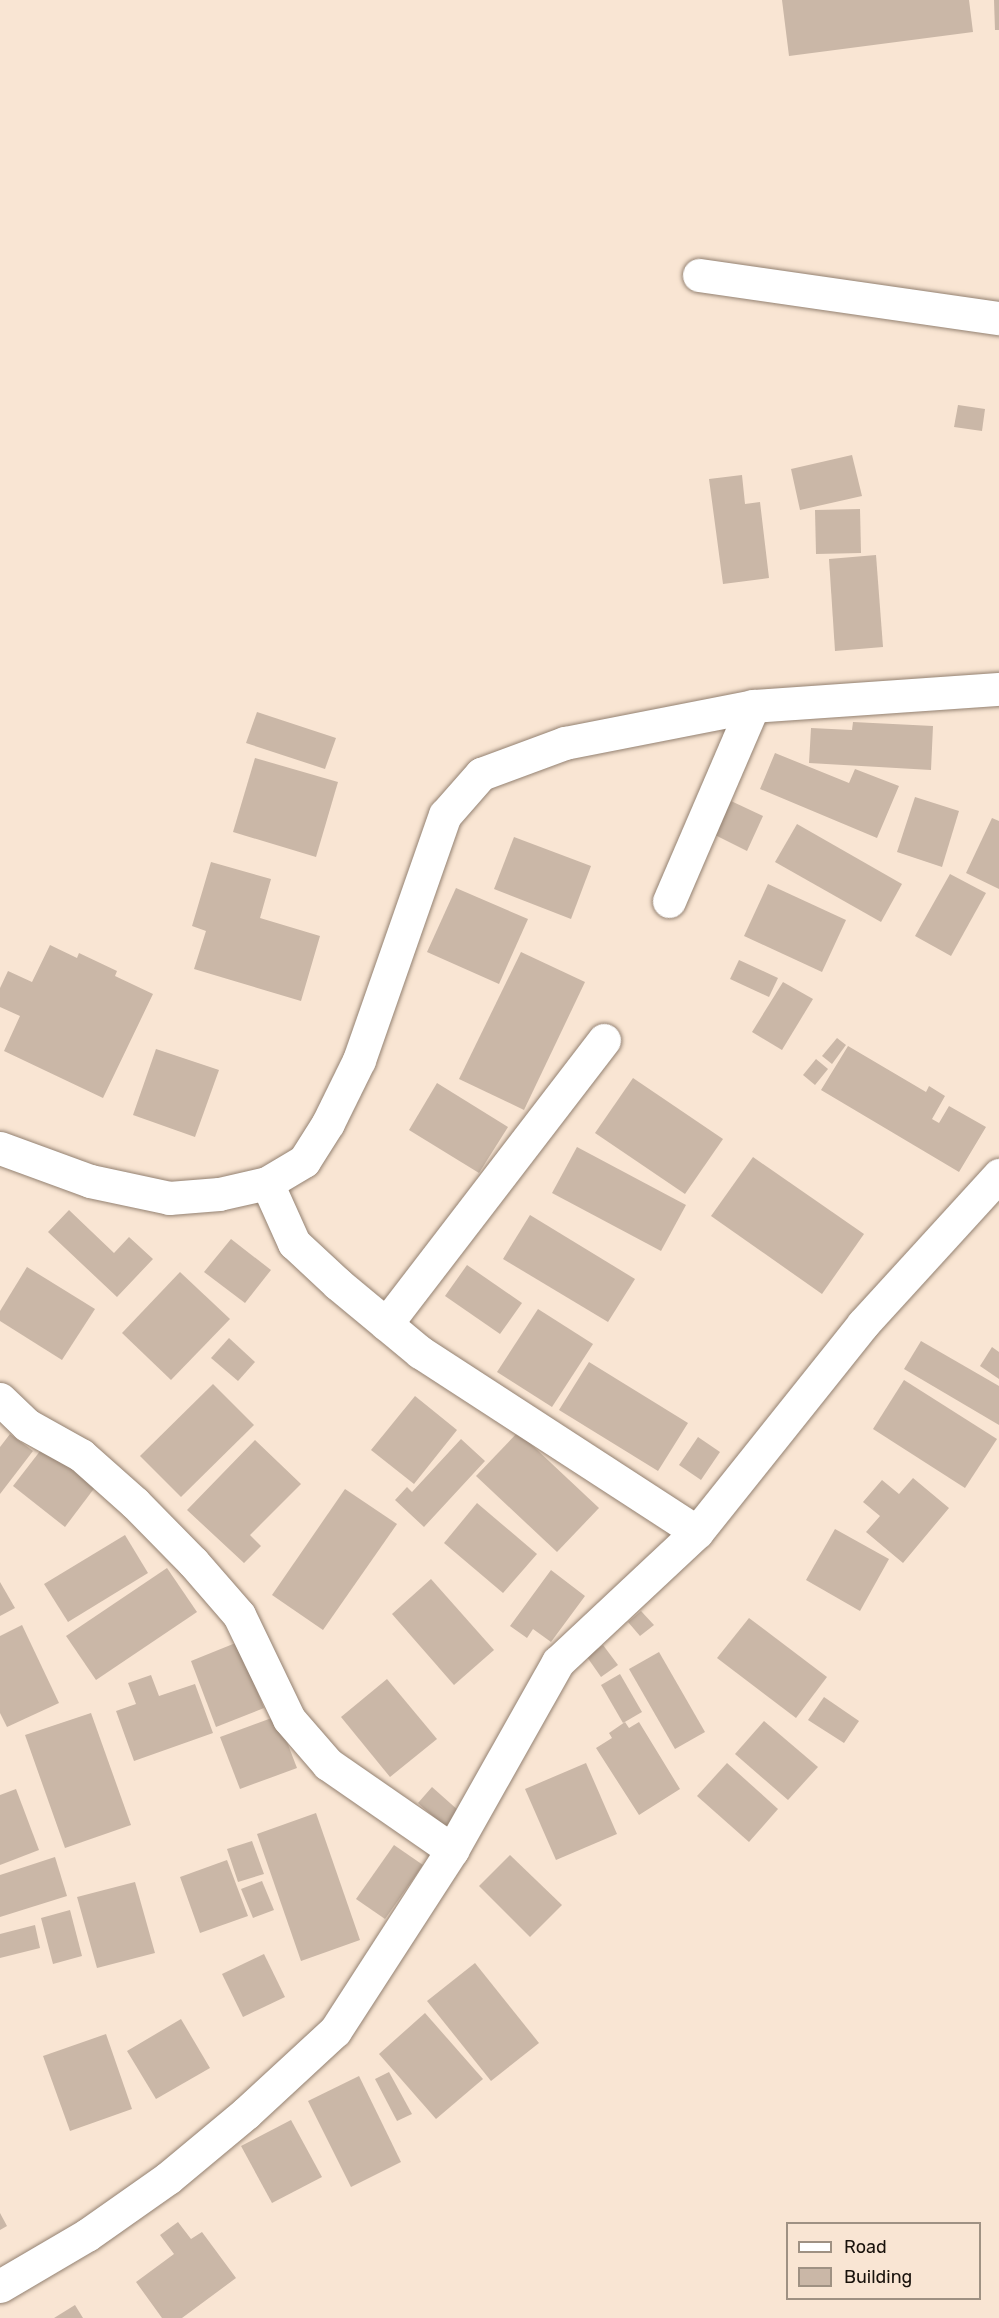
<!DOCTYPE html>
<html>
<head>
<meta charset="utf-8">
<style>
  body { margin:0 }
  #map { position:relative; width:999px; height:2318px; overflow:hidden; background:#f9e5d3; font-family:Rubik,sans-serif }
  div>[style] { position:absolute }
  .building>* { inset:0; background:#cab7a7 }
  .roads { filter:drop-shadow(0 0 2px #938171) drop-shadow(0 0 2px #938171) }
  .minor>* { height:33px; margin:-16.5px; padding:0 16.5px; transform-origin:16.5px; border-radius:16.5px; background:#fff }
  span { translate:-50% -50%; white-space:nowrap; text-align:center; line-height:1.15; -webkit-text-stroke:4.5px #f9e5d3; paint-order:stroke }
  .legend { position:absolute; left:786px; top:2222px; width:195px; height:78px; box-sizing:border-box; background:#f9e5d3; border:2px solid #9f9183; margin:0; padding:8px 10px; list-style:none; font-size:18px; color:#19120c }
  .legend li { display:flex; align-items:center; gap:12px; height:30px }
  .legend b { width:30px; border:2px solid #9f9183 }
</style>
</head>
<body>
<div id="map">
  <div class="building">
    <div style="clip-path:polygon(782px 0,969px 0,973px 32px,789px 56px)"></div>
    <div style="clip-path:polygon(994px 0,999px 0,999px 30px,995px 30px)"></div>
    <div style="clip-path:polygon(958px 405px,985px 409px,982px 431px,954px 427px)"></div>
    <div style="clip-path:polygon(852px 455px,862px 496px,800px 510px,791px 469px)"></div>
    <div style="clip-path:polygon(742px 475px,745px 504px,760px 502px,769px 578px,723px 584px,709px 479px)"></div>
    <div style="clip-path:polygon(860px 509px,861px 553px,816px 554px,815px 510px)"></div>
    <div style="clip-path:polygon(876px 555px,883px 647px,835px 651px,829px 559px)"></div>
    <div style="clip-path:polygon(257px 712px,336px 738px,325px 769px,246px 743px)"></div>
    <div style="clip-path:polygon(853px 722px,933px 726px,931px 770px,809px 763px,811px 728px,852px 730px)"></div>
    <div style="clip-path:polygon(775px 753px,849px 783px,855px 769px,899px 786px,877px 838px,760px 789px)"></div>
    <div style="clip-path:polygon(255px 758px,338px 782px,316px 857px,233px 832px)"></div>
    <div style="clip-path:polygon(915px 797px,959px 811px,942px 867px,897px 852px)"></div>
    <div style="clip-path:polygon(731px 801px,763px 816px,747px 851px,715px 835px)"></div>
    <div style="clip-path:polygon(992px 818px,999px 821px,999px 889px,966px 873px)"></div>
    <div style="clip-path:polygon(797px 824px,902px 884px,881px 922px,775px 862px)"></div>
    <div style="clip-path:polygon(514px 837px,591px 866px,571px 919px,494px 889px)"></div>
    <div style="clip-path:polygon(211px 862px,271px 879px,260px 918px,320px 936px,301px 1001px,194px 969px,206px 931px,192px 926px)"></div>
    <div style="clip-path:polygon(950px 874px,986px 893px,951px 956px,915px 936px)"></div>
    <div style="clip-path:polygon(768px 884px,846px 920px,822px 972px,744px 936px)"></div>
    <div style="clip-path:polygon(456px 888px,528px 919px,499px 984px,427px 952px)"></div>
    <div style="clip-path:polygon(50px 945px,77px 958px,79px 953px,117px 971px,115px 976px,153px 994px,103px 1098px,4px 1051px,20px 1016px,0 1007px,0 988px,8px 971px,32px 982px)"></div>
    <div style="clip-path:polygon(521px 952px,585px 982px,524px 1110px,459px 1079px)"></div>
    <div style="clip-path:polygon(739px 960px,778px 978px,769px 997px,730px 979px)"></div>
    <div style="clip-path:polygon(783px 982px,813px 999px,782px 1050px,752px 1032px)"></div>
    <div style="clip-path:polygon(837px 1038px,846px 1045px,832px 1064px,822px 1056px)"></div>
    <div style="clip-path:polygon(848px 1046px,926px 1092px,929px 1086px,945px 1096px,932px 1119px,939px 1123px,949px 1106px,986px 1127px,959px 1172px,821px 1090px)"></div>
    <div style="clip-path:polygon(156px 1049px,219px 1070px,195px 1137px,133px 1115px)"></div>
    <div style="clip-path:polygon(816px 1059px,828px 1069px,815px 1085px,803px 1075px)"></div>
    <div style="clip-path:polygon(633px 1078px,723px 1139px,685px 1194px,595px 1133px)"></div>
    <div style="clip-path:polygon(437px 1083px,508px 1127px,479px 1173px,409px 1130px)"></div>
    <div style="clip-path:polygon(577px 1147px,686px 1205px,661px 1251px,552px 1193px)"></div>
    <div style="clip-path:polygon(753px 1157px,864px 1234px,822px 1294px,711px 1216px)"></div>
    <div style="clip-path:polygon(69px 1210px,114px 1253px,129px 1237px,153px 1259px,117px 1297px,48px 1232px)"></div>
    <div style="clip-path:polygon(530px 1215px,635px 1279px,608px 1322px,503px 1259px)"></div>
    <div style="clip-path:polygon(231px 1239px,271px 1270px,245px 1303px,204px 1272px)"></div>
    <div style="clip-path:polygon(467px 1265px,522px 1303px,500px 1334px,445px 1296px)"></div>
    <div style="clip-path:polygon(27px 1267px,95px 1309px,62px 1360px,0 1321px,0 1311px)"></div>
    <div style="clip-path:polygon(180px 1272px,230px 1319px,171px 1380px,122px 1333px)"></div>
    <div style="clip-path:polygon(538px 1309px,593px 1344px,552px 1407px,497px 1372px)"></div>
    <div style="clip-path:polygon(229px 1338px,255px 1362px,238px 1381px,211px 1358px)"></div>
    <div style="clip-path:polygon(921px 1341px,999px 1386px,999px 1425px,904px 1369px)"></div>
    <div style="clip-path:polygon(992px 1347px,999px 1352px,999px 1379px,980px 1366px)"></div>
    <div style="clip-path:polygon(589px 1362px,688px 1423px,658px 1471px,559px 1410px)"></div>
    <div style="clip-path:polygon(904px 1380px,997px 1439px,965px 1488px,873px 1429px)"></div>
    <div style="clip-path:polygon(213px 1384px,254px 1425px,181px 1497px,140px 1456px)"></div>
    <div style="clip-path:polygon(415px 1396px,457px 1430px,414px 1484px,371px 1450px)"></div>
    <div style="clip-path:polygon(518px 1432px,599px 1508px,557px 1552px,476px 1476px)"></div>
    <div style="clip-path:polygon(10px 1434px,33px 1451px,0 1494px,0 1447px)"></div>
    <div style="clip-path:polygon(698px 1437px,720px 1452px,701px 1480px,679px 1465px)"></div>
    <div style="clip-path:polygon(461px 1439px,485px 1461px,424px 1527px,395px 1500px,407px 1487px,412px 1492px)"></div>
    <div style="clip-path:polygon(255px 1440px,301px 1484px,250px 1535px,261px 1546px,244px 1563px,187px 1510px)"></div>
    <div style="clip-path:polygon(44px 1446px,96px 1486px,65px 1527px,13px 1486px)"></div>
    <div style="clip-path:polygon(913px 1478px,949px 1508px,903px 1563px,866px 1532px,880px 1516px,863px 1502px,882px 1480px,899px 1494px)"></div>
    <div style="clip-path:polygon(345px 1489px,397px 1524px,323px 1630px,272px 1595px)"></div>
    <div style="clip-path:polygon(477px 1503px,537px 1554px,503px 1593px,444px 1543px)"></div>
    <div style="clip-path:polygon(835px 1529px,889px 1559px,860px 1611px,806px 1580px)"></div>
    <div style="clip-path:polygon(125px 1535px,148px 1573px,68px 1622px,44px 1584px)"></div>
    <div style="clip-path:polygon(167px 1568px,197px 1612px,96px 1680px,66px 1636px)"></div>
    <div style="clip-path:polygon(551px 1570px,585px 1596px,551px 1642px,533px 1629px,527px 1638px,510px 1626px)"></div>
    <div style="clip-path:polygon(431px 1579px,494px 1650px,454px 1685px,392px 1614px)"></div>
    <div style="clip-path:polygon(0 1582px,15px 1608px,0 1616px)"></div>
    <div style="clip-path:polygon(641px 1611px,654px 1625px,640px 1636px,628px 1622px)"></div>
    <div style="clip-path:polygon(749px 1618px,827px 1677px,796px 1718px,717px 1658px)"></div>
    <div style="clip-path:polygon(22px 1625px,59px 1703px,7px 1727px,0 1713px,0 1636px)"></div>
    <div style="clip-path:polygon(238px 1642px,264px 1708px,216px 1727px,191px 1661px)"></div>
    <div style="clip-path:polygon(603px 1645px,618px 1665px,601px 1677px,587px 1657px)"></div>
    <div style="clip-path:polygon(659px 1652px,705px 1732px,675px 1749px,629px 1669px)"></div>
    <div style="clip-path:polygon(620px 1674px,642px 1712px,623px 1723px,601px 1685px)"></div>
    <div style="clip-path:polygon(151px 1675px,159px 1696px,195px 1684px,213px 1733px,134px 1761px,116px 1711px,136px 1704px,128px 1683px)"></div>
    <div style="clip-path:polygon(387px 1679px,437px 1739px,390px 1777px,341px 1717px)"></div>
    <div style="clip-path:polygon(824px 1697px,859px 1721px,844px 1743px,808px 1720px)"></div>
    <div style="clip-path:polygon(91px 1713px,131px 1825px,65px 1848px,25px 1735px)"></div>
    <div style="clip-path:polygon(277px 1716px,297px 1768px,240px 1789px,220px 1737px)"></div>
    <div style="clip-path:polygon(764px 1721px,818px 1767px,788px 1800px,735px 1754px)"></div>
    <div style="clip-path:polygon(625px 1722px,629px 1728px,639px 1722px,680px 1789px,639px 1815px,596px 1748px,612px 1738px,609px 1733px)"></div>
    <div style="clip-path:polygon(586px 1763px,617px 1834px,556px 1860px,525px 1789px)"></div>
    <div style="clip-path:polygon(727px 1763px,778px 1809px,749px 1842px,697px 1796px)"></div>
    <div style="clip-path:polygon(432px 1787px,459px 1811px,445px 1827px,418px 1803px)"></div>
    <div style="clip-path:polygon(16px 1789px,39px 1850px,0 1865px,0 1795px)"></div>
    <div style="clip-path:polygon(316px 1813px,360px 1940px,301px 1961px,257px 1834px)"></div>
    <div style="clip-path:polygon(252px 1841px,264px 1874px,238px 1882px,227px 1849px)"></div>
    <div style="clip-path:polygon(394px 1845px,423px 1865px,385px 1919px,356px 1899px)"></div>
    <div style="clip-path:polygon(510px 1855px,562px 1905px,530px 1937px,479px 1886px)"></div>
    <div style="clip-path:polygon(55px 1857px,67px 1896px,0 1917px,0 1875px)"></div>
    <div style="clip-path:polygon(227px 1860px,248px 1916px,200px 1933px,180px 1877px)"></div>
    <div style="clip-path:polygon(262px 1881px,274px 1910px,253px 1918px,241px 1889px)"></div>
    <div style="clip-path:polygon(135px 1882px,155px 1953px,97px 1968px,77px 1897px)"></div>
    <div style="clip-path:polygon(70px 1910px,82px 1956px,53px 1964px,41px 1918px)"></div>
    <div style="clip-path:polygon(35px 1925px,40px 1948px,0 1958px,0 1934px)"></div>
    <div style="clip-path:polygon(264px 1954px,285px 1997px,243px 2017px,222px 1974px)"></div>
    <div style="clip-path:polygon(475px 1963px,539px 2043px,491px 2081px,427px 2001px)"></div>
    <div style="clip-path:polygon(425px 2013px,483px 2079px,436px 2119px,379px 2054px)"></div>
    <div style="clip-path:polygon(181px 2019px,210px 2068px,156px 2099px,127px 2051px)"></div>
    <div style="clip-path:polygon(106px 2034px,132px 2109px,70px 2131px,43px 2056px)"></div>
    <div style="clip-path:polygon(389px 2072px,412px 2114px,397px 2121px,375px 2079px)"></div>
    <div style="clip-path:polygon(359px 2076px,401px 2162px,351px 2187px,308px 2101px)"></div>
    <div style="clip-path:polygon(291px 2120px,322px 2177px,272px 2203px,241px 2146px)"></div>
    <div style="clip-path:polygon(0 2213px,7px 2226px,0 2230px)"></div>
    <div style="clip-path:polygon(178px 2222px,191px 2239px,202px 2232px,236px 2278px,182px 2318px,162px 2318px,136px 2282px,174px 2254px,160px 2235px)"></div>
    <div style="clip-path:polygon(75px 2305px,83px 2318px,54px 2318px)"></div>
  </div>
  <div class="roads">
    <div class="minor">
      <div style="left:699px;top:275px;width:303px;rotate:8.2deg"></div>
      <div style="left:669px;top:901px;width:212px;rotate:-66.7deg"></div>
      <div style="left:0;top:1148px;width:96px;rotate:20.1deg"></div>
      <div style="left:90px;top:1181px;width:81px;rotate:12.1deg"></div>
      <div style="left:169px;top:1198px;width:50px;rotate:-4.6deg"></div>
      <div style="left:219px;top:1194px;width:49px;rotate:-12.9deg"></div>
      <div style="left:267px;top:1183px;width:43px;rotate:-30.7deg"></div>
      <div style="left:304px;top:1161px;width:45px;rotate:-57.7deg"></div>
      <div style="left:328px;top:1123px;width:70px;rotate:-63.8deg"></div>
      <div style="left:359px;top:1060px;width:260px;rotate:-70.7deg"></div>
      <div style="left:445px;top:815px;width:55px;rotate:-48.7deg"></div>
      <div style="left:481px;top:774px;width:90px;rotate:-20.3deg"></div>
      <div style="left:565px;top:743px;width:192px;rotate:-11.1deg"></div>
      <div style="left:753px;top:706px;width:247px;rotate:-4deg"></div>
      <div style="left:267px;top:1183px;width:66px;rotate:65.8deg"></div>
      <div style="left:294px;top:1243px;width:60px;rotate:43deg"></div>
      <div style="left:338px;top:1284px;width:107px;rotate:39.7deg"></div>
      <div style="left:420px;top:1352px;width:330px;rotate:33deg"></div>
      <div style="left:386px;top:1324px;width:358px;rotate:-52.5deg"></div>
      <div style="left:0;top:1399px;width:37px;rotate:44deg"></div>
      <div style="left:27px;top:1425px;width:62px;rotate:29.1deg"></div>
      <div style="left:81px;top:1455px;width:72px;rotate:41.6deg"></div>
      <div style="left:135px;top:1503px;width:83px;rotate:45.5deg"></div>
      <div style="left:193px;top:1562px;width:70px;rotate:49deg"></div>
      <div style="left:239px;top:1615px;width:115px;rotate:64.3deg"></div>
      <div style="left:289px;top:1719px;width:60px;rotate:49.1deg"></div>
      <div style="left:328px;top:1764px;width:151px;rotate:34.7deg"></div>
      <div style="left:0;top:2286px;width:101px;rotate:-30.4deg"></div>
      <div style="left:87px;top:2235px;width:99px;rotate:-35.1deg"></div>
      <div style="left:168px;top:2178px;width:102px;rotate:-39.8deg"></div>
      <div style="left:246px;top:2113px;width:121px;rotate:-42.7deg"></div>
      <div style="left:335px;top:2031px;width:216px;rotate:-57.1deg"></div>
      <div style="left:452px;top:1850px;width:216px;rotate:-60.6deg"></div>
      <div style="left:558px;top:1662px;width:190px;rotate:-43.1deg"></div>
      <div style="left:697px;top:1532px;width:266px;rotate:-51.4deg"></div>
      <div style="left:863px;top:1324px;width:202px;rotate:-47.6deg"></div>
    </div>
  </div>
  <ul class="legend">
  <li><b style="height:8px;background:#fff"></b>Road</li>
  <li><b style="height:16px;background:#cab7a7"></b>Building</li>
  </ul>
</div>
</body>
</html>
